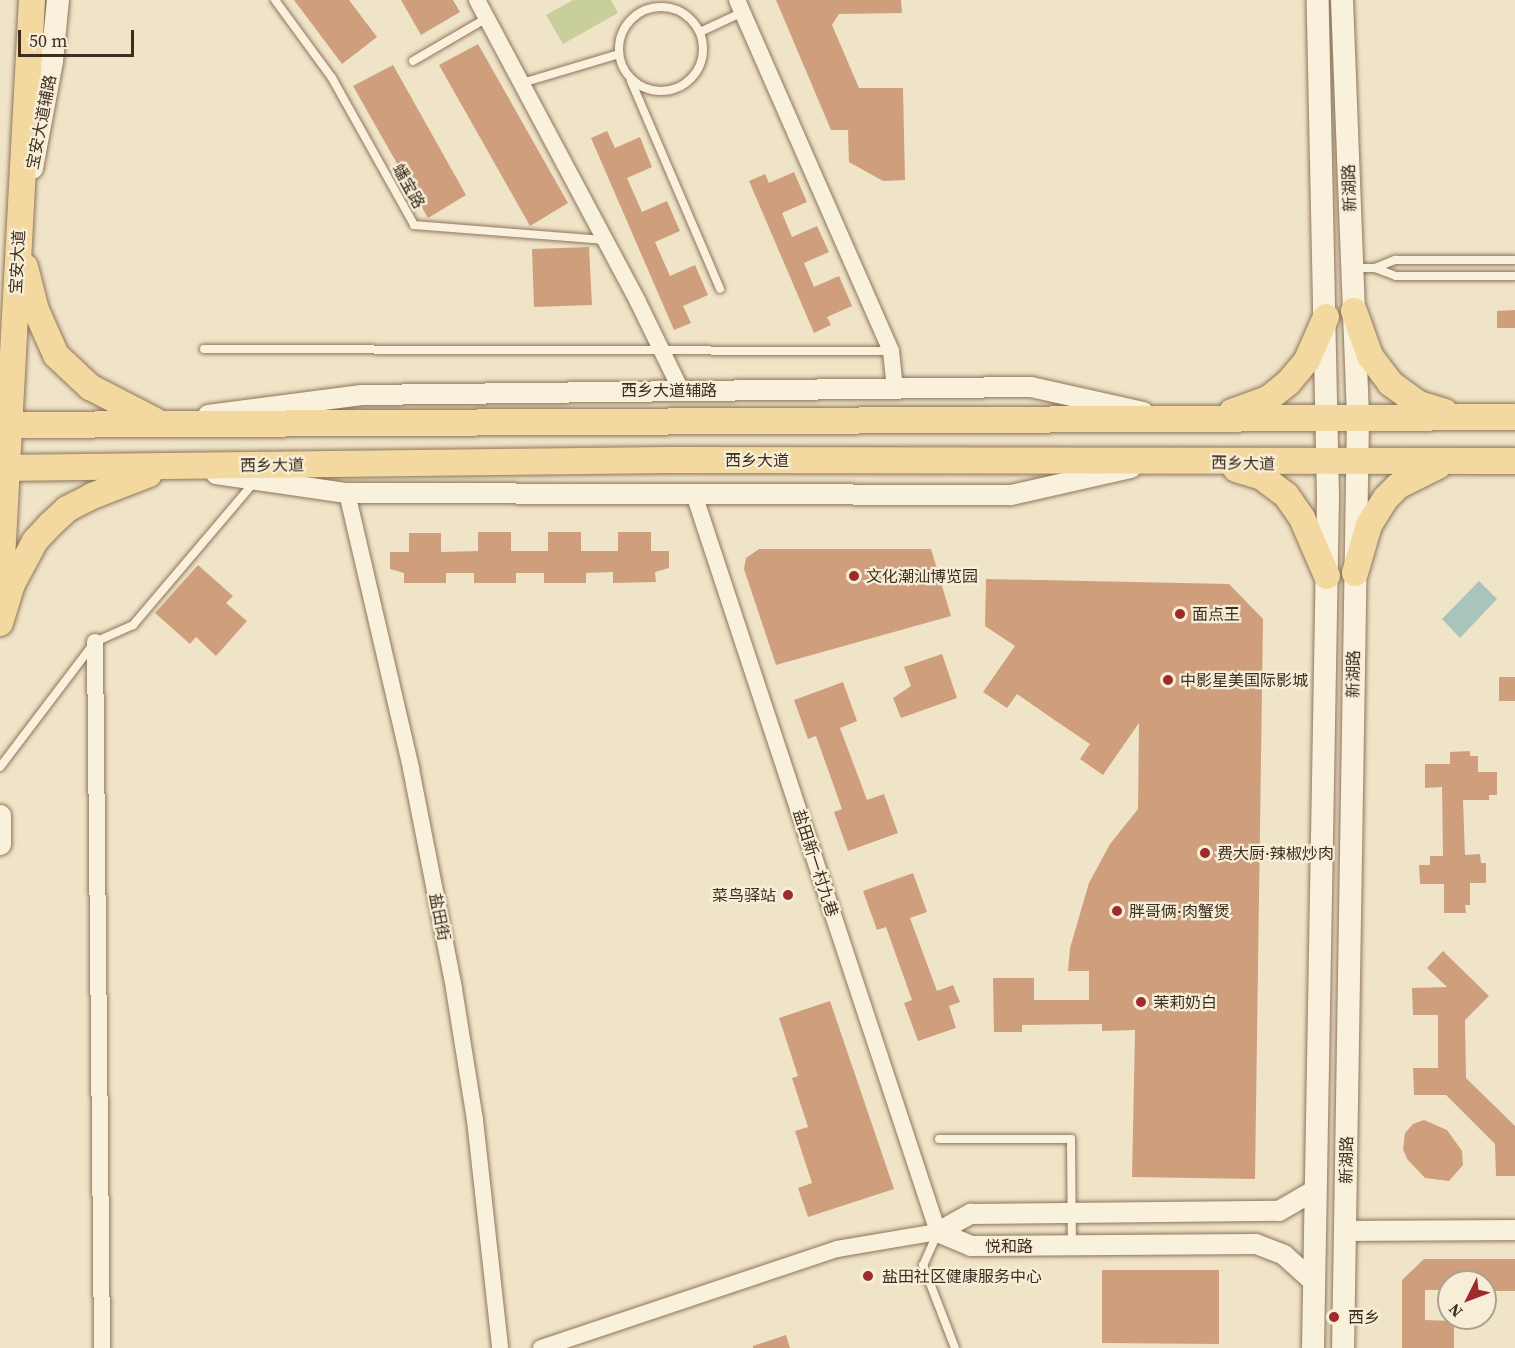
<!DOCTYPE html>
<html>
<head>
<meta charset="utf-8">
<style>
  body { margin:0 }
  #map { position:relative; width:1515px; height:1348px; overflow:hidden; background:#f0e4c8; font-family:"Source Serif 4","Noto Sans SC",serif }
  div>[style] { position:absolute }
  .green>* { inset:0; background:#c9cf9b }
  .water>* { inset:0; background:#a9c4bc }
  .building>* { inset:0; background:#cf9f7d }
  .roads { filter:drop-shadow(0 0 2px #8d765c) drop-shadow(0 0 2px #8d765c) }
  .service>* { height:8px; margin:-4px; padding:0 4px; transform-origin:4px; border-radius:4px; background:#faf1dc }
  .service>.ring { margin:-4px; padding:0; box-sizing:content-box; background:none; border:8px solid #faf1dc; border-radius:50% }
  .minor>* { height:16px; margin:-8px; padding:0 8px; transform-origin:8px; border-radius:8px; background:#faf1dc }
  .tertiary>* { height:20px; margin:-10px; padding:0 10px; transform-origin:10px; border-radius:10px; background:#faf1dc }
  .secondary>* { height:22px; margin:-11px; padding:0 11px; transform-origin:11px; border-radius:11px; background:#faf1dc }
  .primary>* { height:26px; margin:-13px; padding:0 13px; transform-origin:13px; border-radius:13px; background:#f3d9a0 }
  .dots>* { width:16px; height:16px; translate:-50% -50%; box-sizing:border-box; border:3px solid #f7eed8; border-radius:50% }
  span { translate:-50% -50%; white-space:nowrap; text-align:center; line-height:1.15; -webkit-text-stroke:4.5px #f7eed8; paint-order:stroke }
  .street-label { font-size:16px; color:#3d2e20 }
  .poi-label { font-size:16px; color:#3d2e20 }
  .left { translate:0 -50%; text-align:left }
  .right { translate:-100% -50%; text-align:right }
  .north { position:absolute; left:1437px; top:1270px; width:60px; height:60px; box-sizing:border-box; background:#f7eed8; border:2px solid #ada18e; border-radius:50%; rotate:228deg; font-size:16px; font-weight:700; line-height:24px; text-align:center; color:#3d2e20 }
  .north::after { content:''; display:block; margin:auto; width:21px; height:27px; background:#9e2a2b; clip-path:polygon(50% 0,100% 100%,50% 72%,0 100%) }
  .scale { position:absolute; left:18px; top:30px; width:116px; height:27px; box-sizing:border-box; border:3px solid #3d2e20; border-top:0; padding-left:8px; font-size:18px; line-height:21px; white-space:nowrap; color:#3d2e20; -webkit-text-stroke:4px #f7eed8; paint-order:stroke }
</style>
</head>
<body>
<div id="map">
  <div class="green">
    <div style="clip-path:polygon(573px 0,611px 0,618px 13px,563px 44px,546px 15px)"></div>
  </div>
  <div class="water">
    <div style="clip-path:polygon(1479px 581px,1497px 599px,1460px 638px,1442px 619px)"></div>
  </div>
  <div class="building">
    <div style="clip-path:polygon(294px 0,349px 0,377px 37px,342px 64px)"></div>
    <div style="clip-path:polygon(401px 0,453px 0,460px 12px,421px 35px)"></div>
    <div style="clip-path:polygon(776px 0,901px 0,902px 13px,839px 14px,832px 25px,859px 88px,903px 88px,905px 180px,883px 181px,849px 162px,848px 130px,831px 130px)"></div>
    <div style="clip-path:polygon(478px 44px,568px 203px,530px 226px,439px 65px)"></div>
    <div style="clip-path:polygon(393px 65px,466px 195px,428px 218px,353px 86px)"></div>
    <div style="clip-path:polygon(607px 131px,615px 148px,640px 137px,652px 167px,627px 178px,642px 212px,667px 201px,680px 231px,655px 242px,670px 276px,695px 265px,708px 295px,683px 306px,691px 323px,674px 330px,591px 138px)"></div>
    <div style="clip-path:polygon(794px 172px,807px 202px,782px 213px,792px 237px,817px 226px,829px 252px,804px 263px,814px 287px,839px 276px,852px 306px,827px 317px,831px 325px,814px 333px,749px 181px,765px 174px,769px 183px)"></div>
    <div style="clip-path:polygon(589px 247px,592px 305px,534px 307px,532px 249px)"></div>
    <div style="clip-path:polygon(1515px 310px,1515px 328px,1497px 328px,1497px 311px)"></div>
    <div style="clip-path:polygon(478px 532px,511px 532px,511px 551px,548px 551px,548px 532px,581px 532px,581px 551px,618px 551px,618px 532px,651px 532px,651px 551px,669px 551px,669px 568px,655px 572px,656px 582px,613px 583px,613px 572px,586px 573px,586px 583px,544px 583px,544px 573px,516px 573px,516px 583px,474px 583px,474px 573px,446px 573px,446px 583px,404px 583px,404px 573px,390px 569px,390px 552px,409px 552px,409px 533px,441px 533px,441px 552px,478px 551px)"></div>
    <div style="clip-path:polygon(759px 549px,931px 549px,951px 616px,776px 665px,744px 569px,746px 558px)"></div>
    <div style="clip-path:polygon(198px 565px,233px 596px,226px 603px,247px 621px,216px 656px,196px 637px,190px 644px,155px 613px)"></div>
    <div style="clip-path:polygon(986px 579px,1229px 584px,1263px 619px,1255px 1179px,1132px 1177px,1135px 1030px,1102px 1031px,1102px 1024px,1022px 1025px,1022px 1032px,994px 1032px,993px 978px,1034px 978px,1034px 1000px,1089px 1000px,1089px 971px,1068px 971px,1070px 948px,1089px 883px,1110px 844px,1138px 809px,1139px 723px,1103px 775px,1080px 759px,1090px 744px,1053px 719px,1017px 694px,1007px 708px,983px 692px,1015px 646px,985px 626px)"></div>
    <div style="clip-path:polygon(942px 654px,957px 698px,901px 718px,893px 698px,911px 686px,904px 667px)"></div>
    <div style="clip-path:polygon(1499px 677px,1515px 677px,1515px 701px,1499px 701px)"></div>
    <div style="clip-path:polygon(843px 682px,857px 721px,840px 728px,867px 800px,884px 794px,898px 833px,848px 851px,834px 812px,842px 809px,816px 736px,808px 739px,794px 700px)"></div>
    <div style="clip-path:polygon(1470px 751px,1470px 756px,1478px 756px,1478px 772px,1497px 772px,1497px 795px,1489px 795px,1489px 800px,1463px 800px,1465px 855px,1480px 854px,1481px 863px,1486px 863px,1486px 883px,1470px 883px,1470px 905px,1465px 905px,1466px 913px,1444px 913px,1444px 884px,1420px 884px,1419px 865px,1430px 865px,1430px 856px,1443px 856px,1442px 787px,1425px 788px,1425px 764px,1450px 764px,1450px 752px)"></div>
    <div style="clip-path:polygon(913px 873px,927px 912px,910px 918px,937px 991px,953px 985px,960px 1002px,949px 1006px,956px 1028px,918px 1041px,904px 1003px,912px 1000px,886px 927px,877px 930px,863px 891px)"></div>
    <div style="clip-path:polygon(1443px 951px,1489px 996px,1465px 1020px,1466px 1078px,1515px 1126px,1515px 1176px,1496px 1176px,1495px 1144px,1446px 1095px,1414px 1095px,1413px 1068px,1438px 1068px,1438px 1015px,1413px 1015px,1412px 988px,1447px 987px,1427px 968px)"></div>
    <div style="clip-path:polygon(830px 1001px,894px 1189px,808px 1217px,798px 1188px,812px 1183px,795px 1131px,808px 1127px,792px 1078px,798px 1076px,779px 1018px)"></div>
    <div style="clip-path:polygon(1424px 1120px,1447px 1130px,1462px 1151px,1463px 1165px,1449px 1181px,1425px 1178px,1407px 1159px,1403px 1149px,1405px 1133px,1413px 1124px)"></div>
    <div style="clip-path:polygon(1424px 1259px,1515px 1259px,1515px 1291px,1485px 1291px,1485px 1282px,1449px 1282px,1449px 1290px,1425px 1290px,1425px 1320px,1454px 1321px,1454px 1348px,1402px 1348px,1402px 1280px)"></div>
    <div style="clip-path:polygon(1102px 1270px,1219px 1270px,1219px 1344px,1102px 1343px)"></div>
    <div style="clip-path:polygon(786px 1335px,790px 1348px,753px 1348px,753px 1346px)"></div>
  </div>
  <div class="roads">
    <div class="service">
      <div style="left:275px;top:0;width:97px;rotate:53.8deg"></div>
      <div style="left:332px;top:78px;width:168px;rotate:60.8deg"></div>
      <div style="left:414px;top:225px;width:192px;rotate:4.5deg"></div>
      <div class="ring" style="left:619px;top:7px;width:76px;height:76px"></div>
      <div style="left:700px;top:32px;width:47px;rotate:-24.9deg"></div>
      <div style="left:413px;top:61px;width:86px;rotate:-30.2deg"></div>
      <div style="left:631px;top:81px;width:226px;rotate:66.8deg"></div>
      <div style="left:522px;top:83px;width:101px;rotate:-16.6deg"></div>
      <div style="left:1353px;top:268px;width:22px"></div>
      <div style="left:1375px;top:268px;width:22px;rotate:21deg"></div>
      <div style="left:1396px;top:276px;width:119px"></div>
      <div style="left:1375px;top:268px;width:22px;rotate:-22deg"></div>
      <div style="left:1395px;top:260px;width:120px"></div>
      <div style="left:204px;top:349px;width:687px;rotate:0.17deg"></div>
      <div style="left:0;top:767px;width:157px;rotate:-52.8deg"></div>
      <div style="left:95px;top:642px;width:42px;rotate:-24.1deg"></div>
      <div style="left:133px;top:625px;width:190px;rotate:-49.7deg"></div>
      <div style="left:939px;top:1139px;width:132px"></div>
      <div style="left:1071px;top:1139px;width:106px;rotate:89.5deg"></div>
      <div style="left:938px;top:1232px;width:36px;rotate:114deg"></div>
      <div style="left:923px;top:1265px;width:89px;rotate:68.9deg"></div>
    </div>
    <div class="minor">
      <div style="left:477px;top:0;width:342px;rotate:61.9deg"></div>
      <div style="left:638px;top:302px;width:98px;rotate:64deg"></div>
      <div style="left:737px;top:0;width:383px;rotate:66.3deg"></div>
      <div style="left:891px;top:351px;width:37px;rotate:84deg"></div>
      <div style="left:347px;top:493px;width:283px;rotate:76.9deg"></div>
      <div style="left:411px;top:769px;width:224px;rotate:78.9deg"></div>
      <div style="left:454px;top:989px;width:133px;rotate:80.9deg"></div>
      <div style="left:475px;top:1120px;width:229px;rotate:83.7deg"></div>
      <div style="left:95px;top:642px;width:706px;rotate:89.43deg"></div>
      <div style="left:541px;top:1348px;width:312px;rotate:-18.5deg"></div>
      <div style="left:837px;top:1249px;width:102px;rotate:-9.6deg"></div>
      <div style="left:938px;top:1232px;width:777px;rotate:-108.3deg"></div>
    </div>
    <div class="tertiary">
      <div style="left:208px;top:415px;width:155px;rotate:-7.4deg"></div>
      <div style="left:362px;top:395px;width:669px;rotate:-0.69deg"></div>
      <div style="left:1031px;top:387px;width:115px;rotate:12.6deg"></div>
      <div style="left:216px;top:474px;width:132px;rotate:8.3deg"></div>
      <div style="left:347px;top:493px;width:664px;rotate:0.17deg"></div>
      <div style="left:1011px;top:495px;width:123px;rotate:-12.7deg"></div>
      <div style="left:1344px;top:1231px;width:171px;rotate:-0.3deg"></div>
      <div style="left:938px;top:1232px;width:36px;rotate:23deg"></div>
      <div style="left:971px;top:1246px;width:285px;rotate:-0.4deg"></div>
      <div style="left:1256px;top:1244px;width:30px;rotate:21deg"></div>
      <div style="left:1284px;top:1255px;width:40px;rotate:42deg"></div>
      <div style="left:938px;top:1232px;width:38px;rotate:-29deg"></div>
      <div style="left:971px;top:1214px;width:308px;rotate:-0.6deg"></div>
      <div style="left:1279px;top:1211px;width:42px;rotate:-30.3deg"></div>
    </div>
    <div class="secondary">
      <div style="left:1342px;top:0;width:418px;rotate:87.8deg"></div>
      <div style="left:1358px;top:418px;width:930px;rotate:90.92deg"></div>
      <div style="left:32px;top:168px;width:109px;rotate:-79.4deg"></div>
      <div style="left:52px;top:61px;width:61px;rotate:-84.4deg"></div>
      <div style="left:0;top:816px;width:28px;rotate:90deg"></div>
      <div style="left:1313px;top:1348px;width:852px;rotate:-88.99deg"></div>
      <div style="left:1328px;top:496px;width:496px;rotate:-91.2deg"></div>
    </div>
    <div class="primary">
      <div style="left:25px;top:267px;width:44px;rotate:75.7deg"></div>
      <div style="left:36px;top:310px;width:49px;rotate:66deg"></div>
      <div style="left:56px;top:355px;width:47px;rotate:43.3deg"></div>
      <div style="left:90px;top:387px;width:74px;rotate:27.3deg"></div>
      <div style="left:1354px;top:311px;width:48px;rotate:70.4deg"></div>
      <div style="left:1370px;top:356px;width:34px;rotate:53deg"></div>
      <div style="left:1390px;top:383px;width:36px;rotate:36deg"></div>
      <div style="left:1419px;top:404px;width:27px;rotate:17deg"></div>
      <div style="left:1232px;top:412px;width:38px;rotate:-20deg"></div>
      <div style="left:1268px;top:399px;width:26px;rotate:-39deg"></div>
      <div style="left:1288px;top:383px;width:30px;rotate:-50deg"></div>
      <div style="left:1307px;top:360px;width:47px;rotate:-66.2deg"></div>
      <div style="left:0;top:425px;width:1515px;rotate:-0.3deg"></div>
      <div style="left:0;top:468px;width:671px;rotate:-0.68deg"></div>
      <div style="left:671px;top:460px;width:844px;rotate:0.07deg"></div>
      <div style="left:1236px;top:469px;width:27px;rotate:17deg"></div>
      <div style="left:1262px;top:477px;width:30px;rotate:37deg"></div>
      <div style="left:1286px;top:495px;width:28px;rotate:55deg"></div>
      <div style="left:1302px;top:518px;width:63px;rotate:66.7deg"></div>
      <div style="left:1355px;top:573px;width:50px;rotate:-73.7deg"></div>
      <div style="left:1369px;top:525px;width:32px;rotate:-58deg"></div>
      <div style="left:1386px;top:498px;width:17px;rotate:-45deg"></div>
      <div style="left:1398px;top:486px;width:45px;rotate:-26.6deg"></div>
      <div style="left:0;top:596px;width:597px;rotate:-86.93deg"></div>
      <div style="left:0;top:623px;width:39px;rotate:-73deg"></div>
      <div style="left:11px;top:586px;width:51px;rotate:-61.9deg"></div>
      <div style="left:35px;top:541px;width:23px;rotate:-47deg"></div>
      <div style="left:51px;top:524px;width:22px;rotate:-43deg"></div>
      <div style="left:67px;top:509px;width:28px;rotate:-27deg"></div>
      <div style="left:92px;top:496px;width:61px;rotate:-21.1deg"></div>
    </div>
  </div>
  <div class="dots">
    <div style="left:854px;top:576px;background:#9e2a2b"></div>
    <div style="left:1180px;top:614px;background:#9e2a2b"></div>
    <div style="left:1168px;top:680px;background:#9e2a2b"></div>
    <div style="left:1205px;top:853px;background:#9e2a2b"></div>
    <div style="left:788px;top:895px;background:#9e2a2b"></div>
    <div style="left:1117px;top:911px;background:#9e2a2b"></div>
    <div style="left:1141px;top:1002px;background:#9e2a2b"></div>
    <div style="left:868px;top:1276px;background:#9e2a2b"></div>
    <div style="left:1334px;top:1317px;background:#9e2a2b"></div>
  </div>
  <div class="street-label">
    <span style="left:41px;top:122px;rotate:-79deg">宝安大道辅路</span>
    <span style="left:409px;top:186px;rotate:61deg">蟠宝路</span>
    <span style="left:1349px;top:188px;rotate:-92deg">新湖路</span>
    <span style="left:17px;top:262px;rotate:-87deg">宝安大道</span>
    <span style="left:669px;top:390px">西乡大道辅路</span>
    <span style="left:757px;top:460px">西乡大道</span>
    <span style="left:1243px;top:463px;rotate:1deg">西乡大道</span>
    <span style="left:272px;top:465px;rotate:-1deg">西乡大道</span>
    <span style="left:1353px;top:674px;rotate:-89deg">新湖路</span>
    <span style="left:816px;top:863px;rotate:72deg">盐田新一村九巷</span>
    <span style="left:440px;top:917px;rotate:79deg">盐田街</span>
    <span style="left:1346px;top:1160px;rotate:-89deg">新湖路</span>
    <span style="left:1009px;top:1246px">悦和路</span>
  </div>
  <div class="poi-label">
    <span class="left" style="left:866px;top:576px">文化潮汕博览园</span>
    <span class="left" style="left:1192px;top:614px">面点王</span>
    <span class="left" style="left:1180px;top:680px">中影星美国际影城</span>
    <span class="left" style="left:1217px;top:853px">费大厨·辣椒炒肉</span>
    <span class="right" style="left:776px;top:895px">菜鸟驿站</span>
    <span class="left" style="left:1129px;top:911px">胖哥俩·肉蟹煲</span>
    <span class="left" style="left:1153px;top:1002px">茉莉奶白</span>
    <span class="left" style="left:882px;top:1276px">盐田社区健康服务中心</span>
    <span class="left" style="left:1348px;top:1317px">西乡</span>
  </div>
  <div class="north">N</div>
  <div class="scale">50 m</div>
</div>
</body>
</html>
